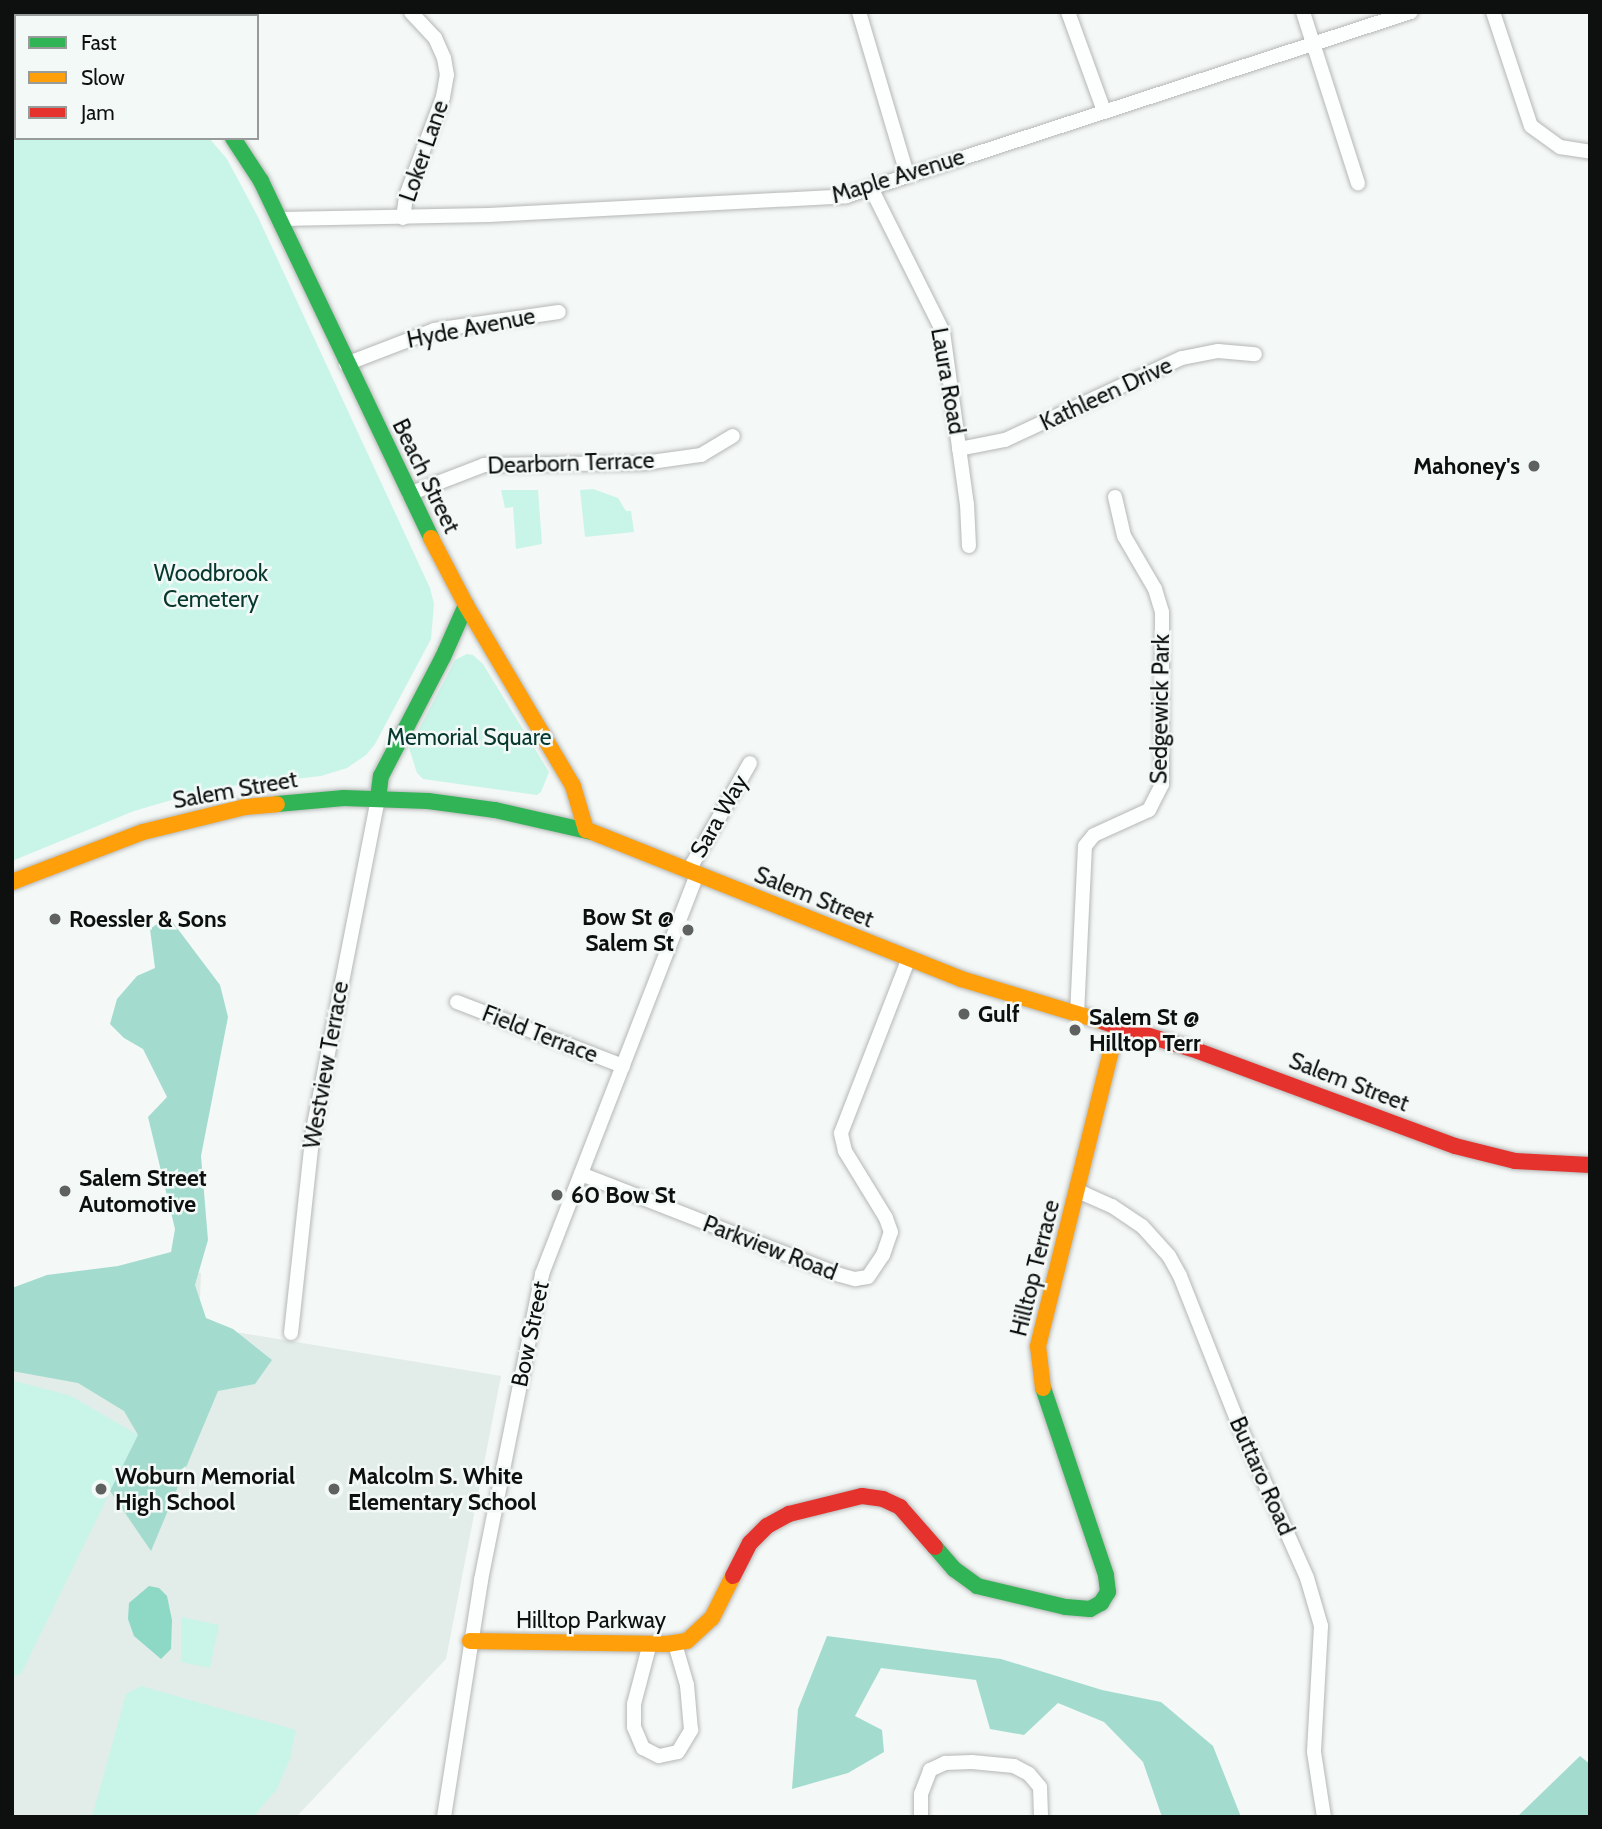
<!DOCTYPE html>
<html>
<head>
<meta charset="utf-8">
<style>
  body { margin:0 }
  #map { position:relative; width:1602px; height:1829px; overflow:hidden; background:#f4f8f6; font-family:Cabin,sans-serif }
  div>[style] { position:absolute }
  .built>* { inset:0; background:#e2ece8 }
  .green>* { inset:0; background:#c9f5e9 }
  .forest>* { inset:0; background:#a3dcce }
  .water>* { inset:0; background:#8ed8c6 }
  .roads { filter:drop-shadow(0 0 2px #b5b7b6) drop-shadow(0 0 2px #b5b7b6) }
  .street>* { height:14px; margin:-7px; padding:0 7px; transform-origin:7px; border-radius:7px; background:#fdfefe }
  .fast>* { height:16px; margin:-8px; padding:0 8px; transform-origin:8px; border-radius:8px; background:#30b455 }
  .slow>* { height:16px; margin:-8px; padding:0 8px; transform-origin:8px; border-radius:8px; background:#ff9f0a }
  .jam>* { height:16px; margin:-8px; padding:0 8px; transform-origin:8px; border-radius:8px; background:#e5322d }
  .dots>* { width:19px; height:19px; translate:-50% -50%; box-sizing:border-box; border:4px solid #f3f9f7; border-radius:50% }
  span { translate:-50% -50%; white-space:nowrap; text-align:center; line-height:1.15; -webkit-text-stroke:5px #f3f9f7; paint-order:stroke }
  .street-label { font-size:23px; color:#0e1010 }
  .poi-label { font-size:23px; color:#0e1010; font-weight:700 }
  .right { translate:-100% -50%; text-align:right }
  .left { translate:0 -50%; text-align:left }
  .park-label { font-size:23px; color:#06382e }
  .frame { position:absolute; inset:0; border:14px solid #0e1010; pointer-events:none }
  .legend { position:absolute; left:14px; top:14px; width:245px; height:126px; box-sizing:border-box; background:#f3f9f7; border:2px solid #979c9b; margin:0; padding:9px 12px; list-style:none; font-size:21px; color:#0e1010 }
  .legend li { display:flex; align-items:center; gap:14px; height:35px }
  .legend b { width:35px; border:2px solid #979c9b }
</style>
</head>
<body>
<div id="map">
  <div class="built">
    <div style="clip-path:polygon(109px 1269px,201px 1273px,199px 1326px,501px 1376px,446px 1659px,296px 1817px,12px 1817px,12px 1288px)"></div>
  </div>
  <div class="green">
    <div style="clip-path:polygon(12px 12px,23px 16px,16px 16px,16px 138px,209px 138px,227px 159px,257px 215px,430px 588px,434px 604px,431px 639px,414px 671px,375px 744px,366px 755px,347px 768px,321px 776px,213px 788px,134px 811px,12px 861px)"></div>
    <div style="clip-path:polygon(593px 489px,618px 498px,626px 511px,631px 511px,634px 532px,585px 537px,580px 490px)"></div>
    <div style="clip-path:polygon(501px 490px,538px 490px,542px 544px,516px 549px,513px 507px,505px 508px)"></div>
    <div style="clip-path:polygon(467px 654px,473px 655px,483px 664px,549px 772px,541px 792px,537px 795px,423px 779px,417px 773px,409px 748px,455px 660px)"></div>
    <div style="clip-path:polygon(12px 1380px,71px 1396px,138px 1435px,21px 1674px,12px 1677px)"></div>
    <div style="clip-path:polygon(181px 1617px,219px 1625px,210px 1668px,181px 1662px)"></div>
    <div style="clip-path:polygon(141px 1686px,296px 1730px,290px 1759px,277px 1789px,253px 1817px,92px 1817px,126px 1694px)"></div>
  </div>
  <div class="forest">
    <div style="clip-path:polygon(168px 916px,220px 985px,228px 1017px,201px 1156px,208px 1240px,195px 1285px,206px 1318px,233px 1329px,272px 1360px,255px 1384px,218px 1391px,151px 1551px,110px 1491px,138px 1435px,124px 1411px,78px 1383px,12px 1371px,12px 1288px,47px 1275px,118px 1266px,171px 1252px,175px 1229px,148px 1117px,167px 1097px,143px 1049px,124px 1038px,110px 1024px,117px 999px,137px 976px,155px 968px,150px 929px)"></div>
    <div style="clip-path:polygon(827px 1636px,1001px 1659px,1102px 1690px,1161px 1702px,1213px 1746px,1241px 1817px,1162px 1817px,1143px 1762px,1104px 1722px,1058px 1703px,1024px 1735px,990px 1729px,976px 1680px,881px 1668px,855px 1716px,882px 1730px,884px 1752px,848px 1773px,792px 1789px,798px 1709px)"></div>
    <div style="clip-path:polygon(1580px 1756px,1590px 1764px,1590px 1817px,1517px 1817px)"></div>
  </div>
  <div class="water">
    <div style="clip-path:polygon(149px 1586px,159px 1588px,167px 1596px,172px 1620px,171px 1649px,161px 1659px,134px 1636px,128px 1619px,129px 1603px)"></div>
  </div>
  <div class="roads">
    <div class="street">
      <div style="left:859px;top:12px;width:169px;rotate:73.5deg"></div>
      <div style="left:1068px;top:12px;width:105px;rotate:70deg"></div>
      <div style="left:1303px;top:12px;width:180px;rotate:72.2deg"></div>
      <div style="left:1493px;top:12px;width:120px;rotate:71.6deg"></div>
      <div style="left:1531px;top:126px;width:36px;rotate:36deg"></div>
      <div style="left:1560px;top:147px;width:30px;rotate:9deg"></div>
      <div style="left:134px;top:16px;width:4px;rotate:-76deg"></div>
      <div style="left:871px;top:188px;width:161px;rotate:63.4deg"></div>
      <div style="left:943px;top:332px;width:174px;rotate:82.1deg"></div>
      <div style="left:967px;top:504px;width:42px;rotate:87.3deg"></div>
      <div style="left:403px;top:218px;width:22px;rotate:-82deg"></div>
      <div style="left:406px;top:196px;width:106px;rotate:-69.5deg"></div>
      <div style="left:443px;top:97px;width:22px;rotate:-80deg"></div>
      <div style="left:447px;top:75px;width:17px;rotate:-100deg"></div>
      <div style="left:444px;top:58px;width:22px;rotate:-114deg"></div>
      <div style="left:435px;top:38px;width:35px;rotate:-133deg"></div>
      <div style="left:280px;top:219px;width:209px;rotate:-1.1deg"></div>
      <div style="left:489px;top:215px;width:358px;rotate:-3deg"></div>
      <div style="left:846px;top:196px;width:594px;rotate:-18.04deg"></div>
      <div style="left:346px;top:364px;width:94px;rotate:-21.1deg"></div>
      <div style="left:434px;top:330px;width:126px;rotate:-8.2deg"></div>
      <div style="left:959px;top:449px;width:47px;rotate:-11.1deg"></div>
      <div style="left:1005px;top:440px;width:195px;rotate:-24.9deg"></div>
      <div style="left:1182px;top:358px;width:37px;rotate:-11deg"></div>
      <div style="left:1218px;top:351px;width:37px;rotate:5deg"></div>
      <div style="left:409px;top:494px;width:80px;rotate:-21.1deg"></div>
      <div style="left:484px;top:465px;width:160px;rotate:-0.7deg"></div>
      <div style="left:644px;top:463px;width:58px;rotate:-8deg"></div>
      <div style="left:701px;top:455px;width:37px;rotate:-31deg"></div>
      <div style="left:689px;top:870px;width:123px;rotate:-60.3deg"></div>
      <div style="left:457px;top:1002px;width:178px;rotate:21.1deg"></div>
      <div style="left:1077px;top:1015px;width:169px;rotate:-87.3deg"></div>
      <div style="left:1085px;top:846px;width:14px;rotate:-51deg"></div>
      <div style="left:1094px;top:835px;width:60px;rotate:-24.4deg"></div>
      <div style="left:1149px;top:810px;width:29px;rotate:-63deg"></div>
      <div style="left:1162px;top:784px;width:172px;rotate:-90deg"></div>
      <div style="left:1162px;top:612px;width:24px;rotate:-107deg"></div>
      <div style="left:1155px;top:589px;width:61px;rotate:-120.3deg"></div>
      <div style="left:1124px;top:536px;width:40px;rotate:-103deg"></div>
      <div style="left:581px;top:1174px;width:278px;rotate:21.3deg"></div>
      <div style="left:840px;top:1275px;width:16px;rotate:15deg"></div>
      <div style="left:855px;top:1279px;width:13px;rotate:-9deg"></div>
      <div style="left:868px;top:1277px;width:27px;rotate:-56deg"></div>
      <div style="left:883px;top:1255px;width:24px;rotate:-71deg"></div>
      <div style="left:891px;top:1232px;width:15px;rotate:-110deg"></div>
      <div style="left:886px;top:1218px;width:79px;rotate:-121.5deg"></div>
      <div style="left:845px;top:1151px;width:18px;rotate:-103deg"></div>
      <div style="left:841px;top:1133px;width:188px;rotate:-68.8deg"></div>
      <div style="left:1078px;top:1191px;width:37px;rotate:24deg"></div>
      <div style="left:1112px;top:1206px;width:36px;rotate:34deg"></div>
      <div style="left:1142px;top:1226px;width:40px;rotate:48deg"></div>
      <div style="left:1169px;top:1256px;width:23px;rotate:61deg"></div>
      <div style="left:1180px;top:1276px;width:160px;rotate:68.4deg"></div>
      <div style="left:1239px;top:1425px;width:167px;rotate:66deg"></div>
      <div style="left:1307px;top:1578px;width:50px;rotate:73.7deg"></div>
      <div style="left:1321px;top:1626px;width:126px;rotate:93.2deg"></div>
      <div style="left:1314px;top:1752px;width:66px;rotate:81.3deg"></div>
      <div style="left:291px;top:1333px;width:204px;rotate:-83.8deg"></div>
      <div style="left:313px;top:1130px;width:337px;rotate:-78.9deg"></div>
      <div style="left:650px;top:1643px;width:63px;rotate:104.7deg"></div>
      <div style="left:634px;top:1704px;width:23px;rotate:90deg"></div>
      <div style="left:634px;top:1727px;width:23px;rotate:67deg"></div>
      <div style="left:643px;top:1748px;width:18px;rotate:27deg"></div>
      <div style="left:659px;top:1756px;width:19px;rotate:-12deg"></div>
      <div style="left:678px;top:1752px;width:26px;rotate:-59deg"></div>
      <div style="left:691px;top:1730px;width:45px;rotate:-95.1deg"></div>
      <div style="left:687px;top:1685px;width:43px;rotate:-106.3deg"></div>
      <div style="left:444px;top:1817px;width:240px;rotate:-81.1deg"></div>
      <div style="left:481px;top:1580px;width:312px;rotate:-78.7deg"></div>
      <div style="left:542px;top:1274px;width:429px;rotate:-68.8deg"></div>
      <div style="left:921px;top:1817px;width:23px;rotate:-90deg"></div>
      <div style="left:921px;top:1794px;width:26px;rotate:-69deg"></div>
      <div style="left:930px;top:1770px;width:17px;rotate:-25deg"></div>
      <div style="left:945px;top:1763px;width:27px;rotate:-2deg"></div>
      <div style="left:972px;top:1762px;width:42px;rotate:5.4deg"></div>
      <div style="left:1014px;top:1766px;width:17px;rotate:28deg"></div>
      <div style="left:1029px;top:1774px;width:17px;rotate:50deg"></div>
      <div style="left:1040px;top:1787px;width:30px;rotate:88deg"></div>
    </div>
    <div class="fast">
      <div style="left:233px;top:138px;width:51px;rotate:56.9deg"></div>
      <div style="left:261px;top:181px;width:395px;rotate:64.5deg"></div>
      <div style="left:378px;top:799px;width:23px;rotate:-83deg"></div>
      <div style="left:381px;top:776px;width:134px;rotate:-62.5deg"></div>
      <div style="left:443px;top:657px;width:57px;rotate:-66.1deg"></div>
      <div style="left:277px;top:804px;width:67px;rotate:-5.1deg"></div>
      <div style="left:344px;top:798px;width:84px;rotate:2deg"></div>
      <div style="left:428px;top:801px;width:68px;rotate:7.7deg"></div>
      <div style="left:495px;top:810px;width:99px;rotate:12.8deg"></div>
      <div style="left:935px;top:1547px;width:29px;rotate:49deg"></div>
      <div style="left:954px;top:1569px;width:29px;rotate:36deg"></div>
      <div style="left:977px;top:1586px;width:91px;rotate:13.3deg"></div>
      <div style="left:1066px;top:1607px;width:24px;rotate:5deg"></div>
      <div style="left:1090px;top:1609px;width:13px;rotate:-29deg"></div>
      <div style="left:1101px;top:1603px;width:13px;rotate:-58deg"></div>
      <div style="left:1108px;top:1592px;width:17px;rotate:-97deg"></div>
      <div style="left:1106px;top:1575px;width:197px;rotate:-108.6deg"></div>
    </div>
    <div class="slow">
      <div style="left:51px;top:12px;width:7px;rotate:34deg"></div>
      <div style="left:431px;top:538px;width:76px;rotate:62.4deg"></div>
      <div style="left:466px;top:605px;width:210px;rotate:59.4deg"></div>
      <div style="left:573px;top:786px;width:46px;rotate:73.5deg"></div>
      <div style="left:592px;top:832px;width:397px;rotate:21.7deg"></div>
      <div style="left:961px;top:979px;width:149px;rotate:16.7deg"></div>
      <div style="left:12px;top:882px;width:140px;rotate:-20.9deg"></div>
      <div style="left:143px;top:832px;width:105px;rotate:-13.8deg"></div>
      <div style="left:245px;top:807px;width:32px;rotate:-5deg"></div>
      <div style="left:1043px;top:1388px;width:42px;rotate:-96.8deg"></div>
      <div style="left:1038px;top:1346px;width:330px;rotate:-76.1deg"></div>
      <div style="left:470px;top:1641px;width:197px;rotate:0.9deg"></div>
      <div style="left:667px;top:1644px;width:20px;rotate:-9deg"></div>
      <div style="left:687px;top:1641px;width:34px;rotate:-43deg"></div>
      <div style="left:712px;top:1618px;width:47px;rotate:-63.4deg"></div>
    </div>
    <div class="jam">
      <div style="left:1104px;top:1022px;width:98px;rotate:17.1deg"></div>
      <div style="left:1198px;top:1051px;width:274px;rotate:20.3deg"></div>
      <div style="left:1455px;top:1146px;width:62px;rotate:14deg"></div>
      <div style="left:1515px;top:1161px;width:75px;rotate:3.1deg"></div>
      <div style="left:733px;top:1576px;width:37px;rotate:-63deg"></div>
      <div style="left:750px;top:1543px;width:24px;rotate:-45deg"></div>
      <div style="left:767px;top:1526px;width:25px;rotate:-29deg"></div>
      <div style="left:789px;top:1514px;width:75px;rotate:-13.9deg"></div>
      <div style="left:862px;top:1496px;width:21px;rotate:8deg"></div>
      <div style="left:883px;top:1499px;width:19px;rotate:25deg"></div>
      <div style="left:900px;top:1507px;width:53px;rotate:48.8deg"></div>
    </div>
  </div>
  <div class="dots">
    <div style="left:1534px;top:466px;background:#5e6160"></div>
    <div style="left:55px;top:919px;background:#5e6160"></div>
    <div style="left:688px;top:930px;background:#5e6160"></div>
    <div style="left:964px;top:1014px;background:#5e6160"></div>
    <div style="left:1075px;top:1030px;background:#5e6160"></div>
    <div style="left:65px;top:1191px;background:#5e6160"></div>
    <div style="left:557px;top:1195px;background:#5e6160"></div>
    <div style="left:101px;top:1489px;background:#5e6160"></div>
    <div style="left:334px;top:1489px;background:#5e6160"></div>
  </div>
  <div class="street-label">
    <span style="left:424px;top:151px;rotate:-71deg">Loker Lane</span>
    <span style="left:898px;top:176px;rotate:-17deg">Maple Avenue</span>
    <span style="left:471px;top:328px;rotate:-11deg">Hyde Avenue</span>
    <span style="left:948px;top:381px;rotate:80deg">Laura Road</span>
    <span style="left:1106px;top:394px;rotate:-25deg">Kathleen Drive</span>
    <span style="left:571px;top:463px;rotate:-2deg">Dearborn Terrace</span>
    <span style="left:426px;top:476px;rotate:64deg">Beach Street</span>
    <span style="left:1160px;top:709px;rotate:-89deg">Sedgewick Park</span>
    <span style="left:235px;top:790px;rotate:-10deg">Salem Street</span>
    <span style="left:719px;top:816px;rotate:-60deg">Sara Way</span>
    <span style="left:814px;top:897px;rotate:22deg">Salem Street</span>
    <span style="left:540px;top:1034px;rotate:21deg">Field Terrace</span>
    <span style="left:326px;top:1065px;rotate:-80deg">Westview Terrace</span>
    <span style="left:1349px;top:1082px;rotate:21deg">Salem Street</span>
    <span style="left:770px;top:1248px;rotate:21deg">Parkview Road</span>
    <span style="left:1035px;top:1268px;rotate:-76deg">Hilltop Terrace</span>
    <span style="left:530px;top:1334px;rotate:-78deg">Bow Street</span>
    <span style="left:1262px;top:1476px;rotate:66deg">Buttaro Road</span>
    <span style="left:591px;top:1620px">Hilltop Parkway</span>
  </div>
  <div class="poi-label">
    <span class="right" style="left:1520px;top:466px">Mahoney's</span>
    <span class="right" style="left:674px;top:930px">Bow St @<br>Salem St</span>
    <span class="left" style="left:69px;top:919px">Roessler &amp; Sons</span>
    <span class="left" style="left:978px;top:1014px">Gulf</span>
    <span class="left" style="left:1089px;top:1030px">Salem St @<br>Hilltop Terr</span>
    <span class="left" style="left:79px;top:1191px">Salem Street<br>Automotive</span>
    <span class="left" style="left:571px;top:1195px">60 Bow St</span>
    <span class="left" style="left:115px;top:1489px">Woburn Memorial<br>High School</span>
    <span class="left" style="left:348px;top:1489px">Malcolm S. White<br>Elementary School</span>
  </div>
  <div class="park-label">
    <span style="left:211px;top:586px">Woodbrook<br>Cemetery</span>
    <span style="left:469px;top:737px">Memorial Square</span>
  </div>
  <div class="frame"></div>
  <ul class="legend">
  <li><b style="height:9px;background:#30b455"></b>Fast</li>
  <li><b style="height:9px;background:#ff9f0a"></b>Slow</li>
  <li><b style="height:9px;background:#e5322d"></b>Jam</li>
  </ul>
</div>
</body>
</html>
